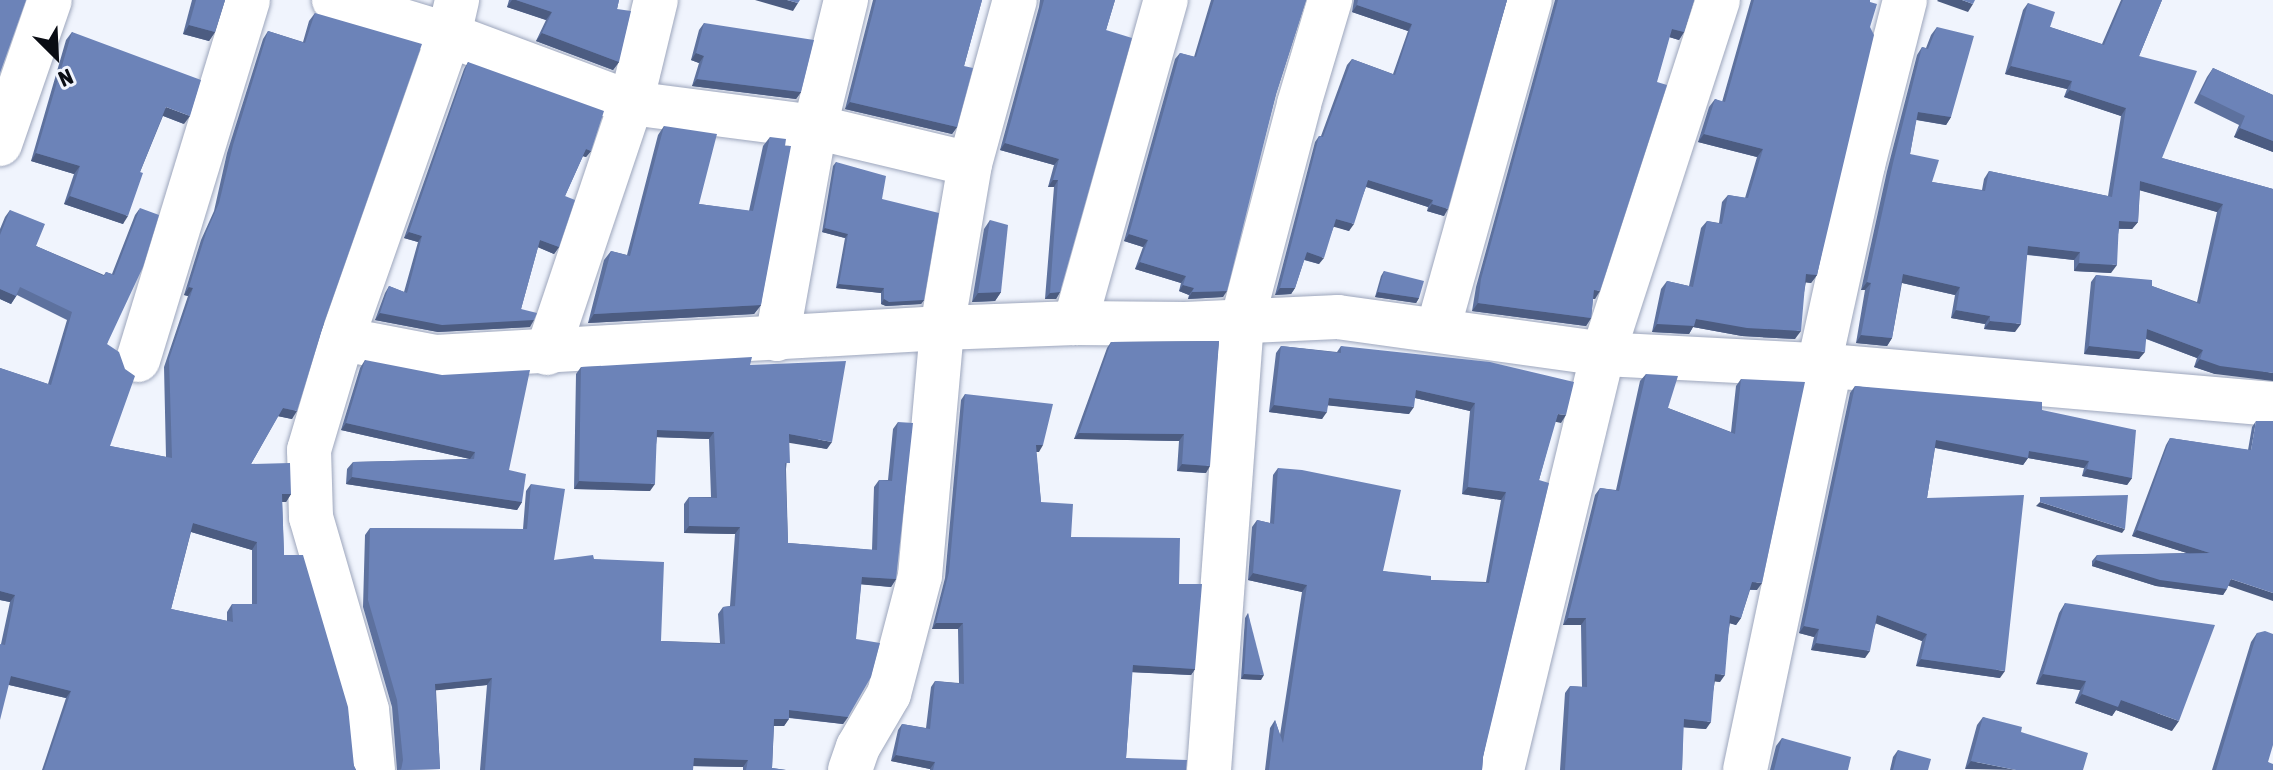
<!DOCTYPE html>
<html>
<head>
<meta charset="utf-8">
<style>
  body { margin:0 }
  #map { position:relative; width:2273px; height:770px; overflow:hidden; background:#f0f4fd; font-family:"Asap Condensed",sans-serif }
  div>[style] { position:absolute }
  .roads { filter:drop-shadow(0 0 2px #9da6bc) drop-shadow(0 0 2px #9da6bc) }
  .minor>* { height:44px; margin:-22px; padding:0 22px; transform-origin:22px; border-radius:22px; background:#fff }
  .wall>* { inset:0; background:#5d719e }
  .shaded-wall>* { inset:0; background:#4c5c81 }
  .building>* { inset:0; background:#6c83b8 }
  span { translate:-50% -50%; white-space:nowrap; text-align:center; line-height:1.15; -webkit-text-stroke:7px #f0f4fd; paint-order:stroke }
  .north { position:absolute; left:16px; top:16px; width:80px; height:80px; -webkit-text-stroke:6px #f0f4fd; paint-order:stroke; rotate:156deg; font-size:22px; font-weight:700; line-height:32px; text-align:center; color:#0a0d14 }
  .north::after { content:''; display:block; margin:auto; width:28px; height:36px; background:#0a0d14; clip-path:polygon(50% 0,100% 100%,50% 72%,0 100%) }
</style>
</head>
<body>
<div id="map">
  <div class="roads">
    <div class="minor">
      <div style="left:334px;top:0;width:120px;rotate:16.9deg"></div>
      <div style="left:449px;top:35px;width:194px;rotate:20.5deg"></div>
      <div style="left:631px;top:103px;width:186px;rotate:7.4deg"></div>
      <div style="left:815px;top:127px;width:159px;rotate:13.4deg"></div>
      <div style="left:0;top:144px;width:152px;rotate:-70.9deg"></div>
      <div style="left:1075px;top:323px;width:336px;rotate:-74.3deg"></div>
      <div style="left:1438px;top:329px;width:342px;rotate:-74.4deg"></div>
      <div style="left:342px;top:339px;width:96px;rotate:10.8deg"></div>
      <div style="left:436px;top:357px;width:507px;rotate:-3.28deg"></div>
      <div style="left:942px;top:328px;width:133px;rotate:-2.2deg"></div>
      <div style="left:1075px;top:323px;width:110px;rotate:0.5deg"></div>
      <div style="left:1185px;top:324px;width:153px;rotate:-2.6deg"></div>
      <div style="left:1338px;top:317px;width:268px;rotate:7.9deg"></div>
      <div style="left:1603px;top:354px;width:227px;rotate:3deg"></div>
      <div style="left:1830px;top:366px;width:445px;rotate:4.9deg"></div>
      <div style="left:777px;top:339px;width:215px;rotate:-79.8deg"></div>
      <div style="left:815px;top:127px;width:131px;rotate:-76.3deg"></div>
      <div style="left:547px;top:353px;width:264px;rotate:-71.4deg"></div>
      <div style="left:631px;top:103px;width:106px;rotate:-76.4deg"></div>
      <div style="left:138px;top:360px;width:376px;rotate:-73deg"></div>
      <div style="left:1819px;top:365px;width:205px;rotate:-77.6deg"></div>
      <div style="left:1863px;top:165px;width:170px;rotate:-75.7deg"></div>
      <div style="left:373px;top:770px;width:60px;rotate:-95.7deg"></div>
      <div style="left:367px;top:710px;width:201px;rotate:-106.2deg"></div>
      <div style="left:311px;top:517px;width:67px;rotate:-91.7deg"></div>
      <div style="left:309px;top:450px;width:116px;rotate:-73.4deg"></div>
      <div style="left:342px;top:339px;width:322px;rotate:-70.6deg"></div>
      <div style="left:449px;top:35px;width:36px;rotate:-77deg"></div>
      <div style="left:850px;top:770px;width:24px;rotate:-71deg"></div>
      <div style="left:858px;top:747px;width:61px;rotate:-59.7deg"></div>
      <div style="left:889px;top:694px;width:122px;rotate:-75.3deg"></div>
      <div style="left:920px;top:576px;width:249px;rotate:-84.9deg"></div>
      <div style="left:942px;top:328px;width:166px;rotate:-80.3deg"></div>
      <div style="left:970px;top:164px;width:170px;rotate:-74.7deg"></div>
      <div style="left:1209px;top:770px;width:449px;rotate:-85.8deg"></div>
      <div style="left:1242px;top:322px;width:225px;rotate:-75.3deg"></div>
      <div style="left:1299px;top:104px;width:109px;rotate:-73.4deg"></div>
      <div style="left:1502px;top:770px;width:428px;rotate:-76.4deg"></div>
      <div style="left:1603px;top:354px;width:372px;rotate:-72deg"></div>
      <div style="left:1745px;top:770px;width:413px;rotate:-78.1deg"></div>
    </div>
  </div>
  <div class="wall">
    <div style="clip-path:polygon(192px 0,225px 0,215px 32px,209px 41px,183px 34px)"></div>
    <div style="clip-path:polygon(509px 0,619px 0,617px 9px,619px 62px,613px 70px,536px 41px,546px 20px,507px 7px)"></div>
    <div style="clip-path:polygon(873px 0,982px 0,964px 66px,957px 127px,952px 134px,845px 109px)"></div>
    <div style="clip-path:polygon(1040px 0,1115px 0,1106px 30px,1060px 292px,1056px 299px,1045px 299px,1054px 187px,1048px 187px,1054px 165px,1000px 150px,1039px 7px)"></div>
    <div style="clip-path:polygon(1211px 0,1306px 0,1276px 94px,1223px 297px,1188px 299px,1189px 295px,1179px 291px,1181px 283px,1135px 269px,1143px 247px,1124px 241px,1175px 59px,1180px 53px,1194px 57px)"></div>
    <div style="clip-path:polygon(1354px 0,1507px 0,1444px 216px,1427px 211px,1428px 207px,1366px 187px,1349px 231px,1334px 226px,1319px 264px,1304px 260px,1295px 288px,1291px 294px,1275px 295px,1315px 142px,1319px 136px,1321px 136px,1347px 65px,1352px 59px,1393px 74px,1408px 31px,1352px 12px)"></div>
    <div style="clip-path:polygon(1555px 0,1694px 0,1684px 32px,1679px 40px,1669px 37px,1595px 299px,1593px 299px,1591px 318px,1586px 326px,1472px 311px,1476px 287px)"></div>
    <div style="clip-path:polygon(1751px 0,1870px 0,1870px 27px,1817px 275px,1811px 283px,1806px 282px,1795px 339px,1742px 336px,1693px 327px,1689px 334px,1652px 332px,1661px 289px,1667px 281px,1689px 286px,1701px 228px,1707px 221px,1719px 223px,1722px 202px,1728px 195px,1745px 198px,1757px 157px,1698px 142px,1709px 107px,1715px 99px,1722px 102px)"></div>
    <div style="clip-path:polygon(2121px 0,2162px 0,2139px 56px,2162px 158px,2273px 189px,2215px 374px,2194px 367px,2197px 358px,2146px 339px,2139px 359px,2084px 354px,2091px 282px,2096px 275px,2152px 286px,2197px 302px,2217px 212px,2140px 190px,2138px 222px,2132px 229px,2119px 229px,2111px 273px,2074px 271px,2074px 260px,2027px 255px,2015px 332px,1984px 329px,1985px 324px,1951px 318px,1955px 295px,1902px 283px,1892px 338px,1887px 346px,1856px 343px,1865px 290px,1861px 290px,1887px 171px,1917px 55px,1922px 47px,1926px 48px,1931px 35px,1937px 27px,1951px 117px,1946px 125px,1916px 120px,1910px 154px,1932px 182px,1982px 190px,1984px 179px,1989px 171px,2108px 196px,2121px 116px,2064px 97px,2067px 89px,2005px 74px,2023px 10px,2028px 3px,2050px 27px,2102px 44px)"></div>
    <div style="clip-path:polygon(evenodd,315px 13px,324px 323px,292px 419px,278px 416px,251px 464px,291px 494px,286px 502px,282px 502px,284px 555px,354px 766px,356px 770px,42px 770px,66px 698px,9px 685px,1px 644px,10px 602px,0 600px,0 368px,48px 384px,67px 320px,17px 295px,11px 304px,0 299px,0 229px,5px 217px,10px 210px,36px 246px,104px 275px,106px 272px,112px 274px,135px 215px,140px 208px,107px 344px,110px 446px,166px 457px,164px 367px,188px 296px,184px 295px,201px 240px,214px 211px,227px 153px,263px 39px,268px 31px,303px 42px,309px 21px,315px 13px,191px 532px,252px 550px,252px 604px,232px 604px,227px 612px,227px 621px,171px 609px,191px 532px)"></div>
    <div style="clip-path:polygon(704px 23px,801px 92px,796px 99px,692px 86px,699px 63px,691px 60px,699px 30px)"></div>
    <div style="clip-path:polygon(72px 32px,184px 124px,163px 116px,140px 172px,123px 224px,64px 204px,74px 174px,31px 161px,66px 40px)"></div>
    <div style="clip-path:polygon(468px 62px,591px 151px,586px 157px,583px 156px,565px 196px,559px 247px,554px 254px,538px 247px,521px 309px,530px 327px,438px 332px,375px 320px,385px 293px,389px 286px,404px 292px,418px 242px,404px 238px,464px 69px)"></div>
    <div style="clip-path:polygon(2213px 68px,2273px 95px,2273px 152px,2234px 137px,2239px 125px,2194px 103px,2207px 77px)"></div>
    <div style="clip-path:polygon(664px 126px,699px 204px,749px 211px,763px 146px,770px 137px,761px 305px,754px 314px,588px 323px,604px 260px,611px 251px,627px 255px,658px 135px)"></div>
    <div style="clip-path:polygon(836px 162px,882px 199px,924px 300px,921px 304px,886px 306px,881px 304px,881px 293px,836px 288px,845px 238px,822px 232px,833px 166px)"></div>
    <div style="clip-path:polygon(990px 220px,1001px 292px,995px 301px,972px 302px,984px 229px)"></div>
    <div style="clip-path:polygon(1384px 271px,1419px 298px,1416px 303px,1375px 297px,1381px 276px)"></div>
    <div style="clip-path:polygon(1219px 341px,1206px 473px,1177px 471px,1179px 441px,1074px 439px,1107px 348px,1111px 342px)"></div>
    <div style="clip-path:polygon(1281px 346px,1337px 352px,1341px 346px,1561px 423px,1555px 421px,1539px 480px,1483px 757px,1482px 770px,1265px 770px,1270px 728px,1275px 720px,1280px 735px,1302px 592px,1248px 580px,1252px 527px,1257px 520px,1270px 523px,1273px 475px,1278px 468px,1383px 571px,1431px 580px,1486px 582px,1501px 500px,1462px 494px,1470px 411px,1415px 398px,1409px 414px,1328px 405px,1322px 419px,1269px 412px,1276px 353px)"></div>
    <div style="clip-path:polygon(365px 360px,509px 470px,522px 502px,517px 510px,346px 484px,347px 469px,353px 462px,470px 459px,341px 430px,360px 368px)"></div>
    <div style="clip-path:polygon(750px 365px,827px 449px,789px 442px,786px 469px,788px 543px,872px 550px,874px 487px,879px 480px,888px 480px,893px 429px,898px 422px,896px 579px,891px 587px,861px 584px,848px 717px,843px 724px,789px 718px,784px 726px,774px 726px,772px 768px,786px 770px,743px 770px,743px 767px,693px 766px,693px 770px,480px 770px,487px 685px,436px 690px,440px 769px,397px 770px,392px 707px,363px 607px,365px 535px,370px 528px,523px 529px,526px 491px,531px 484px,554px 560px,594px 559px,661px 641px,720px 643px,718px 614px,723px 607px,730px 606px,735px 534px,684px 533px,684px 504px,689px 497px,711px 497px,709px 439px,657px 437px,650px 491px,574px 489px,576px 374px,581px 367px)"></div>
    <div style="clip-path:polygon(1646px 374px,1668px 408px,1731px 432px,1736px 386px,1741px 379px,1757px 590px,1750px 590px,1741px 618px,1736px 625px,1730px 623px,1720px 682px,1715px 681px,1706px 729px,1683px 727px,1682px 770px,1560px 770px,1565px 693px,1570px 686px,1582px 687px,1581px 625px,1563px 625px,1595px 495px,1600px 488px,1616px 490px,1640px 381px)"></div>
    <div style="clip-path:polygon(1855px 386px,2042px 410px,2132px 478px,2127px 485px,2082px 476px,2084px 468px,2028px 458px,2023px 465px,1935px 448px,1927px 498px,2000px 678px,1916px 666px,1922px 641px,1876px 623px,1865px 658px,1811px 650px,1814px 637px,1799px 633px,1850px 393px)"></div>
    <div style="clip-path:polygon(965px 394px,1039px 452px,1036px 452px,1041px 502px,1071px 537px,1179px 584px,1195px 669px,1191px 675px,1132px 672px,1126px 758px,1186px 770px,930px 770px,930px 769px,891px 761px,898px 730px,902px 724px,926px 728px,931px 687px,935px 681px,959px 683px,958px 629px,932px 629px,945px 578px,961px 400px)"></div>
    <div style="clip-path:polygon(2256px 421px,2228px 586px,2223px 595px,2156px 586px,2092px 566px,2092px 561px,2097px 555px,2187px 553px,2132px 536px,2166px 445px,2170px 438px,2248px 450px,2252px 427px)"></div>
    <div style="clip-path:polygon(2065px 603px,2172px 731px,2116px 710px,2112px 716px,2075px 703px,2080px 690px,2036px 684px,2059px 613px)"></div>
    <div style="clip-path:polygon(1248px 613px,1261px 680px,1241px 679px,1245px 618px)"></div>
    <div style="clip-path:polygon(2257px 633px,2268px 762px,2273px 770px,2212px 770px,2251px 642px)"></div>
    <div style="clip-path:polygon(1983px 717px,2021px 732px,1965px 769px,1977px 725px)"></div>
    <div style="clip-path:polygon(1782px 738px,1848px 770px,1770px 770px,1776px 746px)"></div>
    <div style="clip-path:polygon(1898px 750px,1928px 770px,1890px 770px,1893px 757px)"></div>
  </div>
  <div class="shaded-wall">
    <div style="clip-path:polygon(512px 0,516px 0,552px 12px,546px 20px,507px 7px)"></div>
    <div style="clip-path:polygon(755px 0,787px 0,798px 3px,793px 11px)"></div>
    <div style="clip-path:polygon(1938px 0,1962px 0,1973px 4px,1968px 12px,1937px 1px)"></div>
    <div style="clip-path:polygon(1357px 5px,1412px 24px,1408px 31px,1352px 12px)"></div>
    <div style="clip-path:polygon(189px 25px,215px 32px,209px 41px,183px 34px)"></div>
    <div style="clip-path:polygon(1672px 29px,1684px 32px,1679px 40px,1666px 36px)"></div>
    <div style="clip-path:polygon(542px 33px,619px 62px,613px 70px,536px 41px)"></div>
    <div style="clip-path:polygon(696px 53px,704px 56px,699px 63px,691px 60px)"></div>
    <div style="clip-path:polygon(2011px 66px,2072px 81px,2067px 89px,2005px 74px)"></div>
    <div style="clip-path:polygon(697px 79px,801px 92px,796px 99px,692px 86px)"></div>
    <div style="clip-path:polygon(2070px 90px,2126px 108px,2121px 116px,2064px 97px)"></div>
    <div style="clip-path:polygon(850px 102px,957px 127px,952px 134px,845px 109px)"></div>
    <div style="clip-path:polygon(166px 107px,190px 116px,184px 124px,161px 115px)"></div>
    <div style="clip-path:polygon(1918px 112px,1951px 117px,1946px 125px,1912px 119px)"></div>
    <div style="clip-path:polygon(2240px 128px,2273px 141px,2273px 152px,2234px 137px)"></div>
    <div style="clip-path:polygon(1704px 134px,1763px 149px,1757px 157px,1698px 142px)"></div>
    <div style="clip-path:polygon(1005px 143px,1059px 159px,1054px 165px,1000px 150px)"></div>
    <div style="clip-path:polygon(586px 149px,591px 151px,586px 157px,582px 156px)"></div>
    <div style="clip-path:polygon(36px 153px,80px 166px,74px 174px,31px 161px)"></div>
    <div style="clip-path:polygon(1053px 180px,1058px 180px,1054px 187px,1048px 187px)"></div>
    <div style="clip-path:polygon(1368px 180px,1433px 200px,1428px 207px,1364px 186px)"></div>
    <div style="clip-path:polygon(2140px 181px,2223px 204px,2217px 212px,2135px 189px)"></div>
    <div style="clip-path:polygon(70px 196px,128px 216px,123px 224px,64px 204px)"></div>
    <div style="clip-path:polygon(1432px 204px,1448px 209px,1444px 216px,1427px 211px)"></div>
    <div style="clip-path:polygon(1336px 219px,1354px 224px,1349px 231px,1331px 226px)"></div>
    <div style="clip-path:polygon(2119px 221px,2138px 222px,2132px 229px,2114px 228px)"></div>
    <div style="clip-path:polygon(825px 228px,848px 234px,845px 238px,822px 232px)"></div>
    <div style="clip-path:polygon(409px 232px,422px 236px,418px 242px,404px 238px)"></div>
    <div style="clip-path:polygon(1129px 234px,1148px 240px,1143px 247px,1124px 241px)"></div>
    <div style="clip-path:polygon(540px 240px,559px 247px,554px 254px,535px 246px)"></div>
    <div style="clip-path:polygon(2028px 246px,2080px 252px,2074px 260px,2023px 254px)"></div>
    <div style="clip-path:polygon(1307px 252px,1324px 258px,1319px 264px,1302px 259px)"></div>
    <div style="clip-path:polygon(1140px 262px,1186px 276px,1181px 283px,1135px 269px)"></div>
    <div style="clip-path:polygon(2079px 263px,2117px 265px,2111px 273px,2074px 271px)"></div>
    <div style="clip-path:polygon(1806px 274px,1817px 275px,1811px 283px,1801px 282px)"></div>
    <div style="clip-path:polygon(1903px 274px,1960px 287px,1955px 295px,1898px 282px)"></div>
    <div style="clip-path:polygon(1867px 282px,1871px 283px,1865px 290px,1861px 290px)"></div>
    <div style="clip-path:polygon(839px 284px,884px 288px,881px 293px,836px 288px)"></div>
    <div style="clip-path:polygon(1183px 285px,1194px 288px,1189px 295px,1179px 291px)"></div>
    <div style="clip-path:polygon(189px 287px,193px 288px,188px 296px,184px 295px)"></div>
    <div style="clip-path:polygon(1280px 288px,1295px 288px,1291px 294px,1275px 295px)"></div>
    <div style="clip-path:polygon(0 289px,16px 296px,11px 304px,0 299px)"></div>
    <div style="clip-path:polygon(1594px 290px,1600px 291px,1595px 299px,1588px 298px)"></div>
    <div style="clip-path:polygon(1227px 291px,1223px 297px,1188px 299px,1192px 292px)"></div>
    <div style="clip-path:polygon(1001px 292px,995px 301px,972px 302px,978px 293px)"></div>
    <div style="clip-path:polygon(1060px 292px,1056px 299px,1045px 299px,1050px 293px)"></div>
    <div style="clip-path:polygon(1378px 292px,1419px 298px,1416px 303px,1375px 297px)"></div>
    <div style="clip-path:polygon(884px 299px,924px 300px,921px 304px,886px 306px,881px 304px)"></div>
    <div style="clip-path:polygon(1478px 303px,1591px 318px,1586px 326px,1472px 311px)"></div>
    <div style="clip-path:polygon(761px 305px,754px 314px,588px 323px,594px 314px)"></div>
    <div style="clip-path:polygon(1956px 310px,1990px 316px,1985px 324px,1951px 318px)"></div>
    <div style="clip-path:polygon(380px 313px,534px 320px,530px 327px,438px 332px,375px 320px)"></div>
    <div style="clip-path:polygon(1696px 319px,1801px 331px,1795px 339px,1742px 336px,1693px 327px,1689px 334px,1652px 332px,1657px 324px)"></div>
    <div style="clip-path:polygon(1990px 321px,2021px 324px,2015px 332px,1984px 329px)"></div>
    <div style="clip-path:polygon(2147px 329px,2203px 350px,2197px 358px,2142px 337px)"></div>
    <div style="clip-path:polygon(1861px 335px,1892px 338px,1887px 346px,1856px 343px)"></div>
    <div style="clip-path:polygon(2089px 346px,2145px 352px,2139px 359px,2084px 354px)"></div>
    <div style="clip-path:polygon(2200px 359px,2273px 373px,2273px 381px,2215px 374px,2194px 367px)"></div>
    <div style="clip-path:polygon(1416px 390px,1475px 403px,1470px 411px,1411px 397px)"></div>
    <div style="clip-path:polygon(1329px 398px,1414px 407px,1409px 414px,1324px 405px)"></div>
    <div style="clip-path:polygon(1274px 405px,1327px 412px,1322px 419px,1269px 412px)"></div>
    <div style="clip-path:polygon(283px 408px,297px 411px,292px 419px,277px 416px)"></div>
    <div style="clip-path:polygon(1558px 414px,1566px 415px,1561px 423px,1552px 421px)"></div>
    <div style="clip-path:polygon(346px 423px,475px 452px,470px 459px,341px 430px)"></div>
    <div style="clip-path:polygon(657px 430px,714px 432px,709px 439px,652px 437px)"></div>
    <div style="clip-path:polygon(1079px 433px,1184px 434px,1179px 441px,1074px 439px)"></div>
    <div style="clip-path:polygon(789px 434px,832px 442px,827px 449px,784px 442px)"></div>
    <div style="clip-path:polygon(1936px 440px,2029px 451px,2089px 461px,2084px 468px,2028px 458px,2023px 465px,1931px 447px)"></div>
    <div style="clip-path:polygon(1036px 445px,1043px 445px,1039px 452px,1031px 452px)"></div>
    <div style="clip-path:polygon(1182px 464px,1210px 466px,1206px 473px,1177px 471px)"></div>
    <div style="clip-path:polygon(2087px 469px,2132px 478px,2127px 485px,2082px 476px)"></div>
    <div style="clip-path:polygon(352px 477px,522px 502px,517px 510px,346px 484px)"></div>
    <div style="clip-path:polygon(579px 481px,655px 484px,650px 491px,574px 489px)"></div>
    <div style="clip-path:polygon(1468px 487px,1506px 492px,1501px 500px,1462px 494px)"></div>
    <div style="clip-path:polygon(282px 494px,291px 494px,286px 502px,277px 502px)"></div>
    <div style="clip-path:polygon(2040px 502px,2125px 529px,2122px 533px,2036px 506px)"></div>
    <div style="clip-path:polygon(193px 523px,257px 542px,252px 550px,188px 531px)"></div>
    <div style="clip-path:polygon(689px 526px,740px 527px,735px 534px,684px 533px)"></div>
    <div style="clip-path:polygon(2137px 530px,2210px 553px,2206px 559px,2132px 536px)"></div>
    <div style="clip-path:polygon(2096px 560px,2227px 589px,2223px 595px,2156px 586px,2092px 566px)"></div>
    <div style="clip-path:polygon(1253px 573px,1307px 585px,1302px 592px,1248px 580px)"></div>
    <div style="clip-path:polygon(862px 577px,896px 579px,891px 587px,857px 584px)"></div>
    <div style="clip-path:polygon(2231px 579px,2273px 593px,2273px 601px,2226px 585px)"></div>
    <div style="clip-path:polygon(1752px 582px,1762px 583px,1757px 590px,1747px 589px)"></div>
    <div style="clip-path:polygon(0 591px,15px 595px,10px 602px,0 600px)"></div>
    <div style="clip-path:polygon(1730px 615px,1741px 618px,1736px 625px,1725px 622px)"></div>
    <div style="clip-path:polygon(1877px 615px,1927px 634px,1922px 641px,1872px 622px)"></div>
    <div style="clip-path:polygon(1568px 618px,1586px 618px,1581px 625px,1563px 625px)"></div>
    <div style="clip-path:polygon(936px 623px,963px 623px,958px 629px,932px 629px)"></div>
    <div style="clip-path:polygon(1804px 626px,1819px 629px,1814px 637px,1799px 633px)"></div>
    <div style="clip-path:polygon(1816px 643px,1870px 651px,1865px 658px,1811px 650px)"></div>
    <div style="clip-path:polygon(1921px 659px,2005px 671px,2000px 678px,1916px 666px)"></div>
    <div style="clip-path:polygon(1133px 665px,1195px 669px,1191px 675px,1128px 672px)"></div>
    <div style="clip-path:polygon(1244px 674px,1264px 675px,1261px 680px,1241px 679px)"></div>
    <div style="clip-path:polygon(1715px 674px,1725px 675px,1720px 682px,1710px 681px)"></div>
    <div style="clip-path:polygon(2043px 674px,2086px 681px,2080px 690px,2036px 684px)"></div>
    <div style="clip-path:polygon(11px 676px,71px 691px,66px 698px,5px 684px)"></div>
    <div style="clip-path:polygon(492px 678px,487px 685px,430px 691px,435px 684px)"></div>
    <div style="clip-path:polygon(2082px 694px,2121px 700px,2179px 721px,2172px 731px,2116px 710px,2112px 716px,2075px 703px)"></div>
    <div style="clip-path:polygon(789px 710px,848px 717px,843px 724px,784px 717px)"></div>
    <div style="clip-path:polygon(774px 719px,789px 719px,784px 726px,769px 726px)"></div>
    <div style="clip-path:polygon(1684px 719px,1711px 722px,1706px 729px,1679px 727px)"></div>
    <div style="clip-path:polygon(896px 755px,935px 762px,930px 769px,891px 761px)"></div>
    <div style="clip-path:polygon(694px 758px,748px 760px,743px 767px,689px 766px)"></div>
    <div style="clip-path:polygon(1971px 761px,2016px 770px,1965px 769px)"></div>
  </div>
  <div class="building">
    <div style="clip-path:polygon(0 0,26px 0,0 73px)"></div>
    <div style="clip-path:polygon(196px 0,225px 0,215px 32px,189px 25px)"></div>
    <div style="clip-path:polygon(516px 0,619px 0,617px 9px,631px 11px,619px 62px,542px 33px,552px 12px)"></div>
    <div style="clip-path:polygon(787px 0,800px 0,798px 3px)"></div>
    <div style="clip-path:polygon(876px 0,982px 0,964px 66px,973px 68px,957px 127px,850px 102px)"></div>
    <div style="clip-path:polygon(1044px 0,1115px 0,1106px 30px,1132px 38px,1060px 292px,1050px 293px,1058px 180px,1053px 180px,1059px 159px,1005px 143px)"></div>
    <div style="clip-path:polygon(1214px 0,1306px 0,1276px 94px,1227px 291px,1192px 292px,1194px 288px,1183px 285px,1186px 276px,1140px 262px,1148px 240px,1129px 234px,1180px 53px,1196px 57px)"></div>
    <div style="clip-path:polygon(1358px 0,1507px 0,1448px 209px,1432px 204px,1433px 200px,1368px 180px,1354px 224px,1336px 219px,1324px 258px,1307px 252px,1295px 288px,1280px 288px,1319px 136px,1323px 137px,1352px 59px,1395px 75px,1412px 24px,1357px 5px)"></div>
    <div style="clip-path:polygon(1558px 0,1694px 0,1684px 32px,1672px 29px,1657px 82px,1667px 85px,1600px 291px,1594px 290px,1591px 318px,1478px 303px,1481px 279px)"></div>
    <div style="clip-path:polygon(1754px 0,1870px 0,1870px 2px,1877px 4px,1870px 27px,1874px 35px,1817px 275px,1806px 274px,1801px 331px,1747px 328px,1696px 319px,1694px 326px,1657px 324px,1667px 281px,1693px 287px,1707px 221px,1722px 224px,1728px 195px,1748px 198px,1763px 149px,1704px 134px,1715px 99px,1725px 102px)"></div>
    <div style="clip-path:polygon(1962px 0,1975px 0,1973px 4px)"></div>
    <div style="clip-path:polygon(2123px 0,2162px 0,2139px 56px,2197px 71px,2162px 158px,2273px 189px,2273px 373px,2220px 366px,2200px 359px,2203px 350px,2147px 329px,2145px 352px,2089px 346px,2096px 275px,2152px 280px,2152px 286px,2200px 304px,2223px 204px,2140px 181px,2138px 222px,2119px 221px,2117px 265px,2079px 263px,2080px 252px,2028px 246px,2021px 324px,1990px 321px,1990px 316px,1956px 310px,1960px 287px,1903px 274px,1892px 338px,1861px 335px,1871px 283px,1867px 282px,1893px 163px,1922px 47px,1928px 49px,1937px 27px,1974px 36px,1951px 117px,1918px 112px,1910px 154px,1939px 160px,1932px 182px,1985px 191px,1989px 171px,2112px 197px,2126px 108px,2070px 90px,2072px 81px,2011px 66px,2028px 3px,2055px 12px,2050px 27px,2104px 45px)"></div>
    <div style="clip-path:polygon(evenodd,315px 13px,422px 44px,324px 323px,297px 411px,283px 408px,251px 464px,290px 463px,291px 494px,282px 494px,284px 555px,303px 555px,348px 707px,354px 766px,356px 770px,44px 770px,71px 691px,11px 676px,0 720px,0 644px,5px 645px,15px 595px,0 591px,0 368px,51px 385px,72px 312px,20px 287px,16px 296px,0 289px,0 235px,10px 210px,45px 224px,36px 246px,104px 276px,106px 272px,114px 275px,140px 208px,159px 215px,143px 267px,107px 344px,119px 352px,125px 369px,135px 376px,110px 446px,172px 458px,169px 359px,193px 288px,189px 287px,206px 233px,219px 203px,233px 145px,268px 31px,305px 43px,315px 13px,193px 523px,257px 542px,257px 604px,232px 604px,233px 622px,171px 609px,193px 523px)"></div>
    <div style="clip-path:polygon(704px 23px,814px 40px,801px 92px,697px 79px,704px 56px,696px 53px)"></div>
    <div style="clip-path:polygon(72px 32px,201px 80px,190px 116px,166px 107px,140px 172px,143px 173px,128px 216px,70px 196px,80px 166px,36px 153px)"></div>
    <div style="clip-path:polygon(468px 62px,604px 111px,591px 151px,586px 149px,565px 196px,575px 200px,559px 247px,540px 240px,521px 309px,537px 313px,534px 320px,442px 325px,380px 313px,389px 286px,407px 293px,422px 236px,409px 232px)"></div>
    <div style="clip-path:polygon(2213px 68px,2273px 95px,2273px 141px,2240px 128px,2245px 116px,2200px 94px)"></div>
    <div style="clip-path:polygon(664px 126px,717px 134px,699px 204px,753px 211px,770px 137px,786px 139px,785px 146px,791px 146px,761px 305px,594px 314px,611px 251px,630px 256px)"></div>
    <div style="clip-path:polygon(836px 162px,886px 176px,882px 199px,939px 213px,924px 300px,889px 302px,884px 299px,884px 288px,839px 284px,848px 234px,825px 228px)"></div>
    <div style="clip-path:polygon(990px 220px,1008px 225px,1001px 292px,978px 293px)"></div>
    <div style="clip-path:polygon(1384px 271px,1424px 281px,1419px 298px,1378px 292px)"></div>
    <div style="clip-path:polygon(1219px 341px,1210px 466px,1182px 464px,1184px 434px,1079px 433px,1111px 342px)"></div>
    <div style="clip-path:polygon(1281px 346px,1341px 353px,1341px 346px,1490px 362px,1574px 382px,1566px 415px,1558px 414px,1539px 480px,1549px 483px,1483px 757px,1482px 770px,1269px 770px,1275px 720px,1283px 743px,1307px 585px,1253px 573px,1257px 520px,1274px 524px,1278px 468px,1302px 470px,1401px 490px,1383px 571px,1431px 576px,1431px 580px,1489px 583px,1506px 492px,1468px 487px,1475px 403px,1416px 390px,1414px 407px,1329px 398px,1327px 412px,1274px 405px)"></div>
    <div style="clip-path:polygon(752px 357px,750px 365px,846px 361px,832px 442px,789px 434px,790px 463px,785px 463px,788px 543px,877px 550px,879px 480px,892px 481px,898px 422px,913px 423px,896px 579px,862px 577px,856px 639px,880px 643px,871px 677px,848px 717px,789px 710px,789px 719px,774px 719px,772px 768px,786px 770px,746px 770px,748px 760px,694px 758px,693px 770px,485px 770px,492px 678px,435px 684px,440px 769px,401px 770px,403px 760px,397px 700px,368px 600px,370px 528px,527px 529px,531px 484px,565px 489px,554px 560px,593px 555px,594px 559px,664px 562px,661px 641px,725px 644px,723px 607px,735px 606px,740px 527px,689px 526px,689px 497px,717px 498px,714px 432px,657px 430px,655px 484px,579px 481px,581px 367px)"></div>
    <div style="clip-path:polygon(365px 360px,442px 375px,530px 370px,509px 470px,526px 474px,522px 502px,352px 477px,353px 462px,474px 459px,475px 452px,346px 423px)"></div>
    <div style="clip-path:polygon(1646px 374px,1678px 376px,1668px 408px,1735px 434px,1741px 379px,1805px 382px,1762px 583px,1752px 582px,1741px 618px,1730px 615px,1725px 675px,1715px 674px,1711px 722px,1684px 719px,1682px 770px,1565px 770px,1570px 686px,1587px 687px,1586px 618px,1568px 618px,1600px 488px,1619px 491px)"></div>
    <div style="clip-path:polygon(1855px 386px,2042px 402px,2042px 410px,2136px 430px,2132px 478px,2087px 469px,2089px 461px,2029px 451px,2028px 458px,1936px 440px,1927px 498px,2024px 495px,2005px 671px,1921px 659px,1927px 634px,1877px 615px,1870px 651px,1816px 643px,1819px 629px,1804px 626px)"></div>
    <div style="clip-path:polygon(965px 394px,1053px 404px,1043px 445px,1036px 445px,1041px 502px,1073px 504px,1071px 537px,1180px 538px,1179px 584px,1202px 584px,1195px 669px,1133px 665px,1126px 758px,1187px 760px,1186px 770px,933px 770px,935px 762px,896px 755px,902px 724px,930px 729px,935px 681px,964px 684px,963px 623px,936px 623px,949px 572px)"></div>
    <div style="clip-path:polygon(2256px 421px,2273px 421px,2273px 593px,2231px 579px,2227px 589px,2160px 580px,2096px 560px,2097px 555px,2210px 553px,2137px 530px,2170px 438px,2251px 450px)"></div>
    <div style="clip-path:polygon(2128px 495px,2125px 529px,2040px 502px,2040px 497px)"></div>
    <div style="clip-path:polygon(2065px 603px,2215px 625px,2179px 721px,2121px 700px,2118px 707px,2082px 694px,2086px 681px,2043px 674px)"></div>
    <div style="clip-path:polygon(1248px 613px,1264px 675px,1244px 674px)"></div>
    <div style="clip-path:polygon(2265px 631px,2273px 634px,2273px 745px,2268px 762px,2273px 764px,2273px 770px,2216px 770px,2257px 633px)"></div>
    <div style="clip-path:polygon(1983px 717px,2022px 727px,2021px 732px,2088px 753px,2083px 770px,2016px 770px,1971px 761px)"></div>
    <div style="clip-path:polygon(1782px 738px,1851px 757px,1848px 770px,1774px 770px)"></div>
    <div style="clip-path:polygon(1898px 750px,1931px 759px,1928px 770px,1893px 770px)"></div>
  </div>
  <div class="north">N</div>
</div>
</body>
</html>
